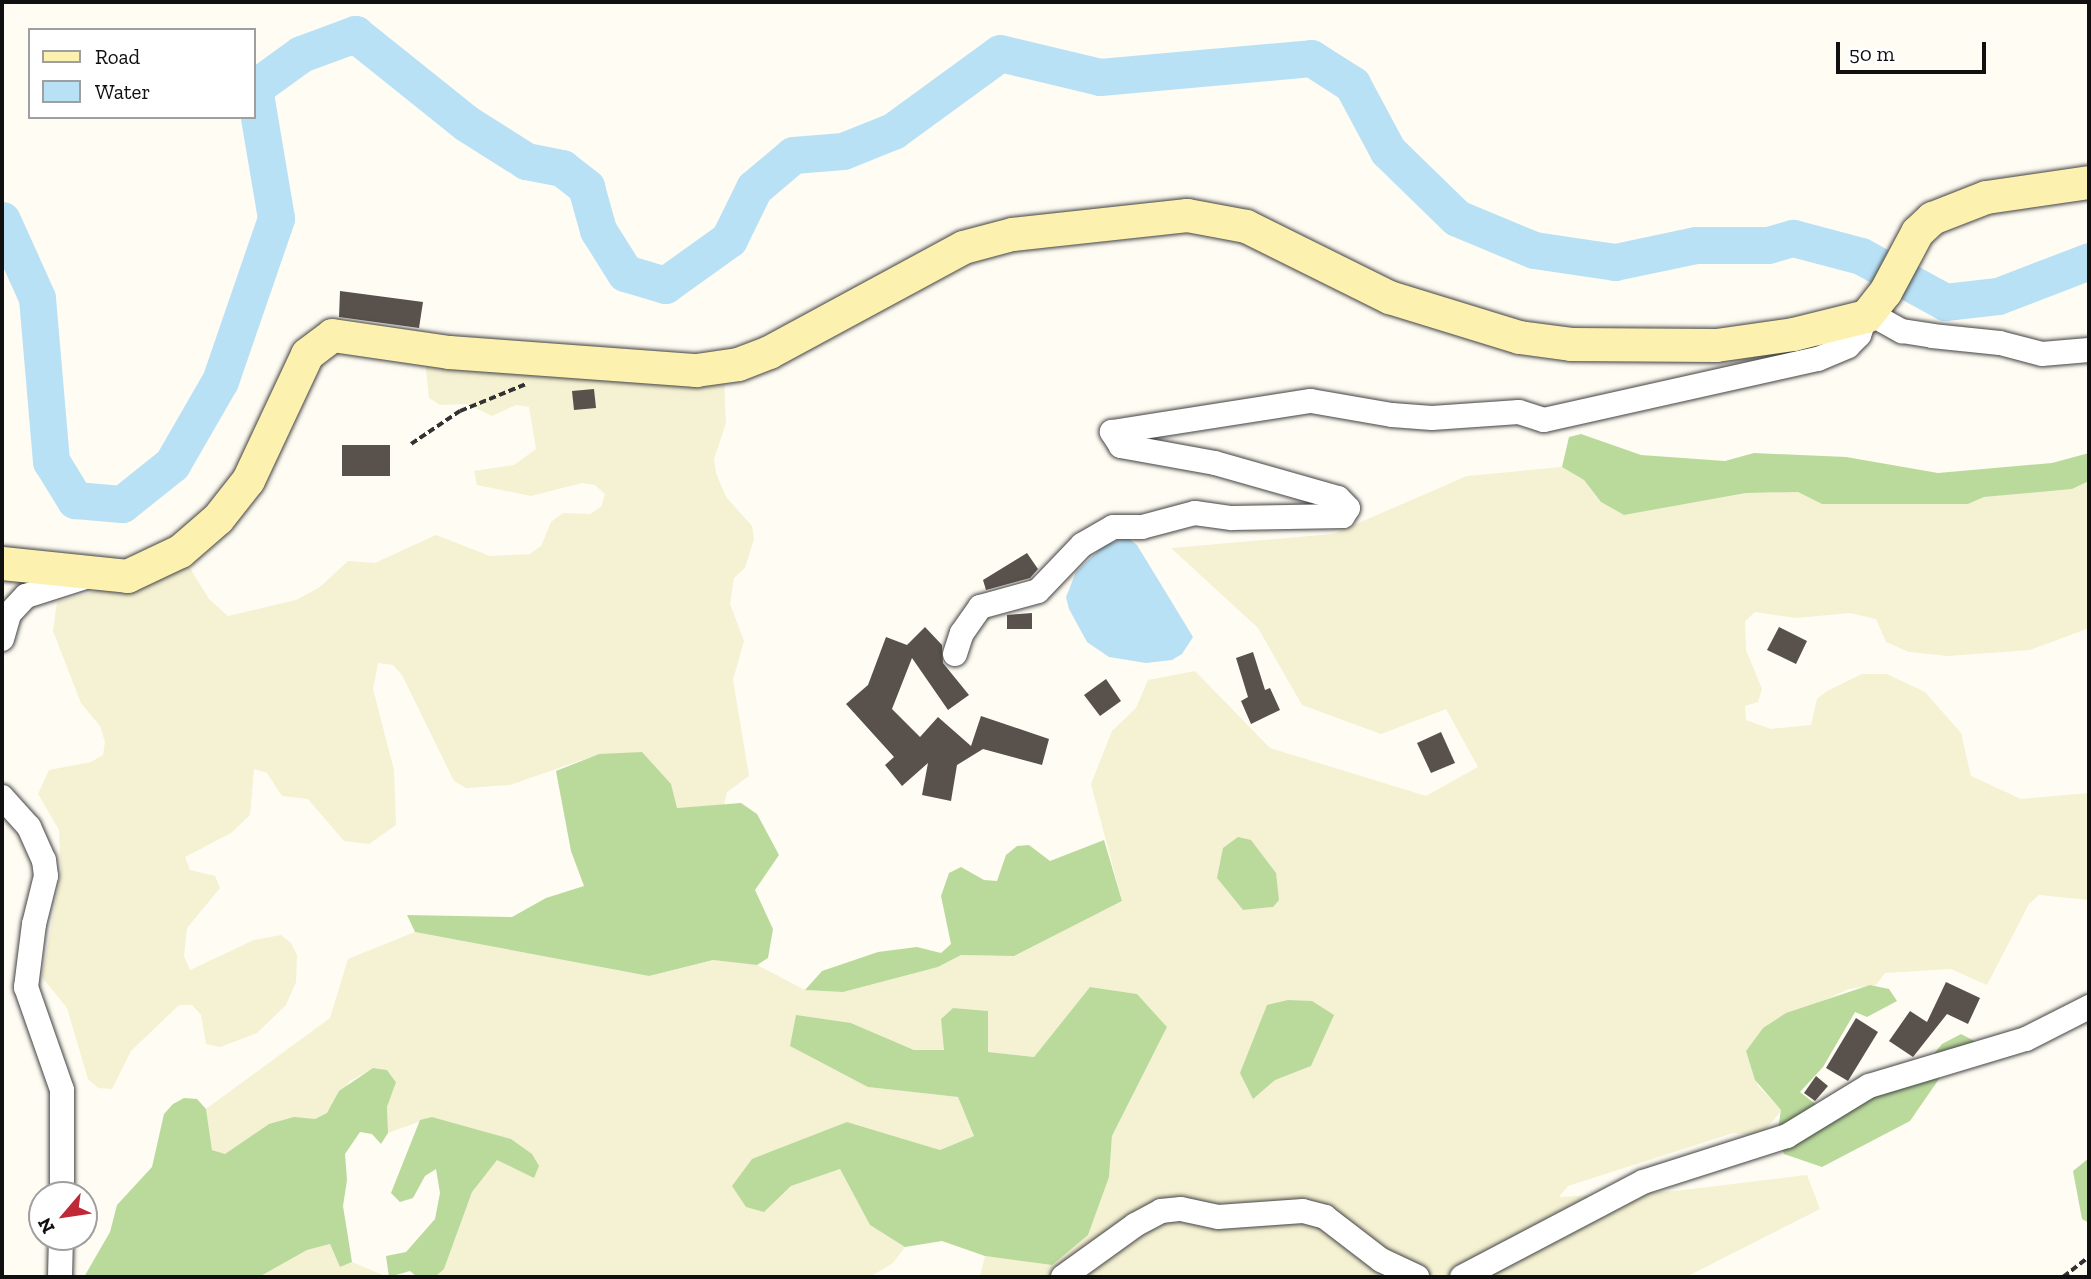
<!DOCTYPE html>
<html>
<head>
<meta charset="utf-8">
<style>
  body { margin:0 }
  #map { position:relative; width:2091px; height:1279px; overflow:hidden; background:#fffcf3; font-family:"Zilla Slab",serif }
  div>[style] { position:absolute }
  .farmland>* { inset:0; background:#f5f1d3 }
  .forest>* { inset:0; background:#bada9c }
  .water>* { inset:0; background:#b9e1f5 }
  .river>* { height:37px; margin:-18.5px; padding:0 18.5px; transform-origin:18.5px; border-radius:18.5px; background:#b9e1f5 }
  .building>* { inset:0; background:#59514c }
  .path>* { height:3.5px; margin-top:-1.75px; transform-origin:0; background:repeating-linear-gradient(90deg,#323232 0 7px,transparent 0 10.5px) }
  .roads { filter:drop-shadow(0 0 2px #434343) drop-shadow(0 0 2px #434343) }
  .street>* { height:24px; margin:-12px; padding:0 12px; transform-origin:12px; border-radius:12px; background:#fff }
  .secondary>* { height:33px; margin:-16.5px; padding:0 16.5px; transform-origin:16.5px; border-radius:16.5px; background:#fdf1b0 }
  span { translate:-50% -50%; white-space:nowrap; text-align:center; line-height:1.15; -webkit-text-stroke:7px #fff; paint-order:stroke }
  .frame { position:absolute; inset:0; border:4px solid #101010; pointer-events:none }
  .legend { position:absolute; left:28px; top:28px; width:228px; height:91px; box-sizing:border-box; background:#fff; border:2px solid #9f9f9f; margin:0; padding:9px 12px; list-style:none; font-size:21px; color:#101010 }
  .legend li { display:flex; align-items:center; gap:14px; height:35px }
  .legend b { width:35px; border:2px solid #9f9f9f }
  .north { position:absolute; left:28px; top:1181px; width:70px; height:70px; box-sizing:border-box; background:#fff; border:2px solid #9f9f9f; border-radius:50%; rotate:241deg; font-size:19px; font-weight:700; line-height:28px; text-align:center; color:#101010 }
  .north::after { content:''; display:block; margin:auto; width:24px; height:32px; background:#bf2937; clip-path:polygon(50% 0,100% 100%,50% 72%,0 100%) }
  .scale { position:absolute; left:1836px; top:42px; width:150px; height:32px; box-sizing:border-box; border:4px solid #101010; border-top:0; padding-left:9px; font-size:21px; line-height:24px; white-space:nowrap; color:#101010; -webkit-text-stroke:5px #fff; paint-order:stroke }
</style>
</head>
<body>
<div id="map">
  <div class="farmland">
    <div style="clip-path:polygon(425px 361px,724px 380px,726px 423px,714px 459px,716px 473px,726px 497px,752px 526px,754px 539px,745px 568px,734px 578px,730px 604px,744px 641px,733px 680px,749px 776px,727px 792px,724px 805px,676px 808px,671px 784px,599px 754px,510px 785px,466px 788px,454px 781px,402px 675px,393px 665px,378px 663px,373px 689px,394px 770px,396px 825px,369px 844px,344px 841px,308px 799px,282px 796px,267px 773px,254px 769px,250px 815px,231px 833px,185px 857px,190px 870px,215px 876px,220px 888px,187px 928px,184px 956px,190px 970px,254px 940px,281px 935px,291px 943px,297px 955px,296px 982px,286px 1005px,257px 1033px,220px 1047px,206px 1044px,201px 1015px,192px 1005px,179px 1005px,131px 1051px,112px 1089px,98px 1088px,88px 1079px,67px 1008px,42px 977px,61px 872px,59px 830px,38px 794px,49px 770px,91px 762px,103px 755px,105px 742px,100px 726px,81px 703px,53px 631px,57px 602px,188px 565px,209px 599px,228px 616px,296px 600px,320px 587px,348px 561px,375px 563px,436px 535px,490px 556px,530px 554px,541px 546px,551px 522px,563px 513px,590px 514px,601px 507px,605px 494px,595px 485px,582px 483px,531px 496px,477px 485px,474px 471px,514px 465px,536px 449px,529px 407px,516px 405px,492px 416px,467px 404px,440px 405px,429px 398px)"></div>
    <div style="clip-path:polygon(evenodd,1562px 467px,1584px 480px,1601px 502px,1624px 515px,1746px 493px,1798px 492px,1822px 504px,1968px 504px,1984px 497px,2072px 489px,2089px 481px,2089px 628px,2030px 650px,1948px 656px,1909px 652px,1886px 642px,1876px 619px,1850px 613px,1796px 618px,1755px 612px,1745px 621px,1746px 650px,1762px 689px,1758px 702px,1745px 706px,1746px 720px,1771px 729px,1811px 725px,1817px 699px,1827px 691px,1862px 674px,1887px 674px,1925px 692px,1961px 733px,1971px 776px,2021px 799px,2089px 793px,2089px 900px,2039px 895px,2029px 904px,1987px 985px,1951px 969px,1885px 973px,1876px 985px,1849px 989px,1763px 1028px,1746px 1051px,1758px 1086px,1782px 1110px,1760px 1136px,1733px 1133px,1568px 1186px,1559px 1197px,1675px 1191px,1807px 1175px,1820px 1209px,1686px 1277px,980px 1277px,985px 1256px,1052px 1265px,1109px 1177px,1112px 1136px,1167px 1027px,1137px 994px,1090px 987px,1034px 1057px,987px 1052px,987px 1011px,953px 1008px,941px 1019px,945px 1050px,914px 1050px,851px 1023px,868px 1087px,958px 1097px,974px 1136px,940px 1150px,847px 1122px,764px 1212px,791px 1186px,840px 1169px,870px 1225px,905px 1247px,893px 1263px,870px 1277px,435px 1277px,444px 1269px,472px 1192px,510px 1139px,432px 1117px,388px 1133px,387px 1107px,396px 1081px,387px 1070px,374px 1068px,350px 1081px,327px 1113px,315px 1119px,269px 1124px,225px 1154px,212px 1150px,206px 1109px,330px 1018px,348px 959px,415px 932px,649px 976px,713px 960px,757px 965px,805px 990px,843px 992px,938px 967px,961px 955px,1014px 956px,1122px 901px,1091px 784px,1112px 731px,1136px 708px,1148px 680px,1195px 671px,1270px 748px,1426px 796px,1478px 767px,1446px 709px,1381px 734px,1302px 705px,1258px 628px,1171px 548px,1333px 534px,1467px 476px,1562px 467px,1217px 878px,1273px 907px,1243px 910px,1217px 878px,1562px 467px,1333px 1015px,1311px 1066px,1274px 1080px,1333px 1015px)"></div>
    <div style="clip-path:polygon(330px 1244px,340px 1267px,352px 1262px,388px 1277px,259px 1277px,307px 1250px)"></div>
  </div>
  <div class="forest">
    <div style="clip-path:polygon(1581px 434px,1641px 455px,1725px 461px,1754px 453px,1846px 457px,1938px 473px,2052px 463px,2089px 453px,2089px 481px,2072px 489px,1984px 497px,1968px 504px,1822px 504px,1798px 492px,1746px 493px,1624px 515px,1601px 502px,1584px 480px,1562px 467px,1569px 437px)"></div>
    <div style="clip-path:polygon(642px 752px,671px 784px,677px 808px,741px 803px,757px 814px,779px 855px,755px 890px,773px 929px,768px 958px,757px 965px,713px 960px,649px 976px,415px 932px,407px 915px,512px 917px,546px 898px,584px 886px,571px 851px,556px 771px,599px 754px)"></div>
    <div style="clip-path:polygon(1238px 837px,1251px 840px,1276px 873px,1279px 900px,1273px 907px,1243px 910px,1217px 878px,1223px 848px)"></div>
    <div style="clip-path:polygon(1104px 840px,1122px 901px,1014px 956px,961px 955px,938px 967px,843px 992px,805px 990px,822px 971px,878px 952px,917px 947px,941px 953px,951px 944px,941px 896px,949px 873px,961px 867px,984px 880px,997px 881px,1006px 855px,1017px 846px,1029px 845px,1050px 861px)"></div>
    <div style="clip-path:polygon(1870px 985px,1889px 989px,1897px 1001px,1867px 1017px,1855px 1012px,1823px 1067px,1800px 1092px,1818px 1106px,1927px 1062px,1942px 1044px,1961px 1034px,1980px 1044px,1941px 1076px,1910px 1121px,1822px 1167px,1784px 1154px,1777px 1135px,1781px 1110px,1755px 1080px,1746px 1051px,1763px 1028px,1786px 1013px)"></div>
    <div style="clip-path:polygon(1090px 987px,1137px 994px,1167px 1027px,1112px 1136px,1109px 1177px,1088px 1235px,1052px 1265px,985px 1256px,942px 1241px,905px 1247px,870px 1225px,840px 1169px,791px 1186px,764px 1212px,746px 1207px,732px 1186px,752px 1159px,847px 1122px,940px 1150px,974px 1136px,958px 1097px,868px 1087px,790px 1046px,796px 1015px,851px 1023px,914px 1050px,944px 1050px,941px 1019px,953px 1008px,988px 1011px,988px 1052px,1034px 1057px)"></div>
    <div style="clip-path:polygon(1288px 1000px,1312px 1001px,1334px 1015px,1311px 1066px,1275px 1080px,1253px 1099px,1240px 1073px,1267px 1005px)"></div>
    <div style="clip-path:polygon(373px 1068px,387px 1070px,396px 1082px,387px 1107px,388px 1133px,381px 1144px,372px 1134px,360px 1132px,345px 1154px,347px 1180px,343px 1206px,352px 1262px,340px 1267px,330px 1244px,307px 1250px,259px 1277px,84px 1277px,110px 1232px,117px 1205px,152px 1167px,164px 1114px,173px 1104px,184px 1098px,197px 1099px,206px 1109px,212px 1150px,225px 1154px,269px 1124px,294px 1117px,315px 1119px,327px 1113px,339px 1091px)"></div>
    <div style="clip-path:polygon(432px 1117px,511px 1139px,532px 1154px,539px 1166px,534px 1178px,497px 1160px,472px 1192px,444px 1269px,435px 1277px,417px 1277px,410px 1271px,389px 1277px,386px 1256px,406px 1252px,435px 1219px,440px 1193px,436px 1169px,425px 1176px,413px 1198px,400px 1202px,391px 1193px,420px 1120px)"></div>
    <div style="clip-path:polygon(2089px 1158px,2089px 1223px,2082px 1219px,2073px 1171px)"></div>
  </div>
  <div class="water">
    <div style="clip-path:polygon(1127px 537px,1137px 545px,1193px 637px,1182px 654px,1172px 660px,1146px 663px,1109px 657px,1087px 642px,1069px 609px,1066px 597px,1076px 572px,1103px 546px)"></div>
  </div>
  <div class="river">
    <div style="left:2px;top:220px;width:85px;rotate:65.8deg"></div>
    <div style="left:37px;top:298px;width:164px;rotate:85.1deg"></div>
    <div style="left:51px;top:461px;width:46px;rotate:58.4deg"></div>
    <div style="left:75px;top:500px;width:47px;rotate:4.9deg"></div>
    <div style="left:122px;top:504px;width:64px;rotate:-38.7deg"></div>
    <div style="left:172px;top:464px;width:96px;rotate:-60deg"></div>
    <div style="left:220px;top:381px;width:172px;rotate:-71deg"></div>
    <div style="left:276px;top:218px;width:132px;rotate:-99.6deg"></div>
    <div style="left:254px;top:88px;width:58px;rotate:-35.9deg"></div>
    <div style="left:301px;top:54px;width:58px;rotate:-20.3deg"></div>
    <div style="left:355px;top:34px;width:142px;rotate:38.7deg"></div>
    <div style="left:466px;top:123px;width:71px;rotate:32.3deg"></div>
    <div style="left:526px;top:161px;width:37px;rotate:11deg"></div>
    <div style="left:562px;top:168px;width:31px;rotate:38deg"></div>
    <div style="left:586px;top:187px;width:45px;rotate:74.4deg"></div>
    <div style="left:598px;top:230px;width:51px;rotate:57.9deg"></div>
    <div style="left:625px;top:273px;width:42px;rotate:16.7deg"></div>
    <div style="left:665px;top:285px;width:79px;rotate:-35.7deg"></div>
    <div style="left:729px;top:239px;width:57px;rotate:-63.9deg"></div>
    <div style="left:754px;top:188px;width:51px;rotate:-40.2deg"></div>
    <div style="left:793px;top:155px;width:50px;rotate:-4.6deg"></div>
    <div style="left:843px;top:151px;width:54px;rotate:-21.8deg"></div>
    <div style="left:893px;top:131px;width:132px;rotate:-36.1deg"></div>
    <div style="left:1000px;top:53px;width:103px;rotate:13.5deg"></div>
    <div style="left:1100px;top:77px;width:212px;rotate:-5.1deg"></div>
    <div style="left:1311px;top:58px;width:49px;rotate:32.4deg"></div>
    <div style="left:1352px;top:84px;width:76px;rotate:61.8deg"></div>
    <div style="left:1388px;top:151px;width:96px;rotate:44.2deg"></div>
    <div style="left:1457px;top:218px;width:83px;rotate:22.6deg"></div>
    <div style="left:1534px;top:250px;width:82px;rotate:8.4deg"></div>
    <div style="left:1615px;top:262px;width:83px;rotate:-11.9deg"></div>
    <div style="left:1696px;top:245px;width:72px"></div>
    <div style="left:1768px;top:245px;width:26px;rotate:-16deg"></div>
    <div style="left:1793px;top:238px;width:70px;rotate:14.8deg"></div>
    <div style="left:1861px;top:256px;width:96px;rotate:28.7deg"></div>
    <div style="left:1945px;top:302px;width:53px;rotate:-6.5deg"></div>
    <div style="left:1998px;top:296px;width:97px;rotate:-21deg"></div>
  </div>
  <div class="building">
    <div style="clip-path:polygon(340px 291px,423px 302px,419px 328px,339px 317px)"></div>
    <div style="clip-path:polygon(594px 389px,596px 408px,574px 410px,572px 391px)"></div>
    <div style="clip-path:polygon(342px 445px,390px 445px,390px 476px,342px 476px)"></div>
    <div style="clip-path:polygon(1027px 553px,1038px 569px,1030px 578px,986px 590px,983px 580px)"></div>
    <div style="clip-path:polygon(1032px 613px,1032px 629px,1007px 629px,1007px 615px)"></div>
    <div style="clip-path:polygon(925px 627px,942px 645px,943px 663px,969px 695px,948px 710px,912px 658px,892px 709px,920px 737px,938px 717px,971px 746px,981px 716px,1049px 739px,1042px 765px,983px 749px,957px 765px,951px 801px,922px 795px,928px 763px,902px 786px,885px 765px,894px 757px,846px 704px,868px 685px,886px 637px,907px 645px)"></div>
    <div style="clip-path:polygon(1779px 627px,1807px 641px,1796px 664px,1767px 650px)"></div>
    <div style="clip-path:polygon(1253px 652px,1265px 690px,1270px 688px,1280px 710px,1251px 724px,1241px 701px,1248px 697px,1236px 658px)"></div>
    <div style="clip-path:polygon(1106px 679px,1121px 701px,1100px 716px,1084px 695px)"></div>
    <div style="clip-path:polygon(1441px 732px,1455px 763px,1431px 773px,1417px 743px)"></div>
    <div style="clip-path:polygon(1946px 982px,1980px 998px,1968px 1024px,1947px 1014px,1913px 1057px,1889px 1041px,1910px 1011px,1927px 1022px)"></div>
    <div style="clip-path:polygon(1856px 1018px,1878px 1032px,1848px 1081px,1826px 1068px)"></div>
    <div style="clip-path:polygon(1816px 1076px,1828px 1086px,1815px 1101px,1804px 1093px)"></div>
  </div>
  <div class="path">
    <div style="left:411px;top:444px;width:59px;rotate:-34deg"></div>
    <div style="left:460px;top:411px;width:71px;rotate:-22.2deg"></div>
    <div style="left:2063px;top:1277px;width:33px;rotate:-38deg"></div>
  </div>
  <div class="roads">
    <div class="street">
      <div style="left:1869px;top:313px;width:38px;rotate:29deg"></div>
      <div style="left:1902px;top:331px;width:30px;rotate:9deg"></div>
      <div style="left:1932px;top:336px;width:68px;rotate:5.9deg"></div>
      <div style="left:2000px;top:343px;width:43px;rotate:14.7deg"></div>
      <div style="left:2042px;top:354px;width:47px;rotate:-4.9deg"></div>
      <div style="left:2px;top:639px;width:26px;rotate:-74deg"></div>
      <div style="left:9px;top:614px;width:25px;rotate:-47deg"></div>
      <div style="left:26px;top:596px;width:72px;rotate:-17.7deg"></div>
      <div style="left:955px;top:654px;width:22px;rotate:-72deg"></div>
      <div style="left:962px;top:633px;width:32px;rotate:-55deg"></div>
      <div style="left:980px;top:607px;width:60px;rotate:-15.4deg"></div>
      <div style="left:1038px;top:591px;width:64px;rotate:-46.3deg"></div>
      <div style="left:1082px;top:545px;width:36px;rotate:-30deg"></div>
      <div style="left:1113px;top:527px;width:29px"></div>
      <div style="left:1142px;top:527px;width:55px;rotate:-14.8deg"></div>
      <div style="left:1195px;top:513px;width:37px;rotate:8deg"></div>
      <div style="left:1232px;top:518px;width:111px;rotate:-1deg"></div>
      <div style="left:1343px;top:516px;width:9px;rotate:-58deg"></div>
      <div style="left:1348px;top:508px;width:14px;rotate:-135deg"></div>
      <div style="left:1338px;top:498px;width:128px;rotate:-164.1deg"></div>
      <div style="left:1215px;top:463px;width:96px;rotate:-169.7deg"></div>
      <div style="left:1121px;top:446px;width:17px;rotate:-123deg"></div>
      <div style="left:1112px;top:432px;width:201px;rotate:-8.9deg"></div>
      <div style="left:1311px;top:401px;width:82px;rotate:9.8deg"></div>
      <div style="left:1392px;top:415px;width:40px;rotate:4.3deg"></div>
      <div style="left:1432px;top:418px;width:87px;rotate:-3.9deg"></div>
      <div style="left:1519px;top:412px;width:26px;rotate:18deg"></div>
      <div style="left:1544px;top:420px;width:281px;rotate:-12.6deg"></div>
      <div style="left:1818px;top:359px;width:33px;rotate:-23deg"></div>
      <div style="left:1848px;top:346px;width:16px;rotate:-45deg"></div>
      <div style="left:1859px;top:335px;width:20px;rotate:-70deg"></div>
      <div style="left:2px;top:797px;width:40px;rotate:48deg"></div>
      <div style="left:29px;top:827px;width:36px;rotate:66deg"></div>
      <div style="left:44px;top:860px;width:16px;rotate:83deg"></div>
      <div style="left:46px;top:876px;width:49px;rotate:104deg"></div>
      <div style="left:34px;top:924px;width:64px;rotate:97.2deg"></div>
      <div style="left:26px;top:987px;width:109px;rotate:70.7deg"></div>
      <div style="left:62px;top:1090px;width:105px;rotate:90deg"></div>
      <div style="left:60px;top:1277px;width:40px;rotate:-88.6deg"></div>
      <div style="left:1063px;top:1277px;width:89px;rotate:-35.8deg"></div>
      <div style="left:1135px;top:1225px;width:30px;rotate:-28deg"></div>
      <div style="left:1161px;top:1211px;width:20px;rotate:-6deg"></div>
      <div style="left:1181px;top:1209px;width:38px;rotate:12deg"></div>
      <div style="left:1218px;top:1217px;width:85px;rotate:-4deg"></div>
      <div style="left:1303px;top:1211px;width:23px;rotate:15deg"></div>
      <div style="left:1325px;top:1217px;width:71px;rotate:37.5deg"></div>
      <div style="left:1381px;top:1260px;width:40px;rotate:25deg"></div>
      <div style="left:1462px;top:1277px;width:204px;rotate:-27.7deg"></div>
      <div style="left:1643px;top:1182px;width:151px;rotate:-17.7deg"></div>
      <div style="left:1787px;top:1136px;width:96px;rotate:-31.4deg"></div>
      <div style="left:1869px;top:1086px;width:164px;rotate:-16.7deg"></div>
      <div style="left:2026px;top:1039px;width:71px;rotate:-26.9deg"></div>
    </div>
    <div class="secondary">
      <div style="left:2px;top:563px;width:126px;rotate:5.9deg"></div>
      <div style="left:127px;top:576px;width:59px;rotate:-25.3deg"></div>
      <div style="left:180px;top:551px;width:50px;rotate:-41deg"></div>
      <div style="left:218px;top:518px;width:48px;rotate:-51.7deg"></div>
      <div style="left:248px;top:480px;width:139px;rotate:-64.9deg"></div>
      <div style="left:307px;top:354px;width:31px;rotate:-37deg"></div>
      <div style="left:332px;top:335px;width:118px;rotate:8.3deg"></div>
      <div style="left:449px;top:352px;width:248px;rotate:4.2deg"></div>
      <div style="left:696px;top:370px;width:42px;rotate:-8.1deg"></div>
      <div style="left:738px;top:364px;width:33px;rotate:-21deg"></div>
      <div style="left:769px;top:352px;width:221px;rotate:-28.4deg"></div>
      <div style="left:963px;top:247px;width:51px;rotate:-14.9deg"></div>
      <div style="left:1012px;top:234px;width:176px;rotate:-6.2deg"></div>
      <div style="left:1187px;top:215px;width:60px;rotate:10.6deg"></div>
      <div style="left:1246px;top:226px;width:160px;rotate:26.4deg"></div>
      <div style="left:1389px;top:297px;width:136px;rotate:17.1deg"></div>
      <div style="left:1519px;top:337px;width:52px;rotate:7.7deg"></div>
      <div style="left:1571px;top:344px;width:145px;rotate:0.4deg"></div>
      <div style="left:1716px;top:345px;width:78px;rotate:-8.1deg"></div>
      <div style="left:1793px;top:334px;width:75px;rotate:-13.9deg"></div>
      <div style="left:1866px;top:316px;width:31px;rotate:-52deg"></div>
      <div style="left:1885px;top:292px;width:68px;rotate:-61.9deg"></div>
      <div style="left:1917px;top:232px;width:21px;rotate:-43deg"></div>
      <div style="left:1932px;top:218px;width:58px;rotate:-21.3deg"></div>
      <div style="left:1986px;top:197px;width:104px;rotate:-8.3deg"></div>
    </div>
  </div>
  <div class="frame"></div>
  <ul class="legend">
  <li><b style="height:9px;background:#fdf1b0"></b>Road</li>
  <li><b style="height:19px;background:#b9e1f5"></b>Water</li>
  </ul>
  <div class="north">N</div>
  <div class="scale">50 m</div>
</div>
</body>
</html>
